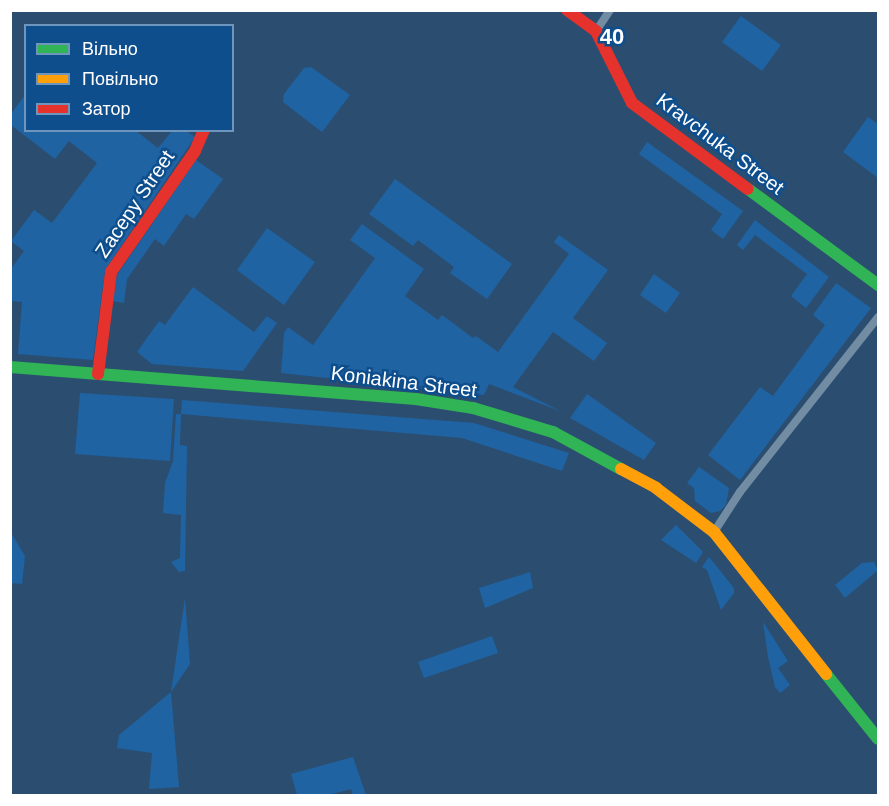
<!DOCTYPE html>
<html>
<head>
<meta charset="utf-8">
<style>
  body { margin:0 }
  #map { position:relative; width:889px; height:806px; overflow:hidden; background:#2b4e70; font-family:Helvetica,sans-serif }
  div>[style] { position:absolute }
  .green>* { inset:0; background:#1f63a3 }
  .street>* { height:8px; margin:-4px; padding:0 4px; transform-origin:4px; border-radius:4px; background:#728ca4 }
  .fast>* { height:12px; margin:-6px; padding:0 6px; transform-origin:6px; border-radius:6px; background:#30b455 }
  .slow>* { height:12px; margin:-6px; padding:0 6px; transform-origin:6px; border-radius:6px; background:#ff9f0a }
  .jam>* { height:12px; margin:-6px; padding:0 6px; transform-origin:6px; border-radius:6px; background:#e5322d }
  span { translate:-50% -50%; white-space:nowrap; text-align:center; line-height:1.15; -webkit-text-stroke:5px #0e4e8d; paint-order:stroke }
  .street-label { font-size:20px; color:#fff }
  .quarter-label { font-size:22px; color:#fff; font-weight:700 }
  .frame { position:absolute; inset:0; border:12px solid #fff; pointer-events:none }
  .legend { position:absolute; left:24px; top:24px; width:210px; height:108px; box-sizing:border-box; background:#0e4e8d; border:2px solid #6e95bb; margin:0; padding:8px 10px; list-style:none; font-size:18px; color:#fff }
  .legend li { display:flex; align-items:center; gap:12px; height:30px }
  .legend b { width:30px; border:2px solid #6e95bb }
</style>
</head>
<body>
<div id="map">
  <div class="green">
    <div style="clip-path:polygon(741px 16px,781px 45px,762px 71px,722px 42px)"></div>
    <div style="clip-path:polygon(311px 67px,350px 95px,322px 132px,283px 102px,284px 94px,304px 68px)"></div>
    <div style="clip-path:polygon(25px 95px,26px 130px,136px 131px,158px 148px,172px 131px,186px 131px,195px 137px,105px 270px,93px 360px,18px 354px,22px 302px,11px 301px,11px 269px,24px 251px,11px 241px,34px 210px,52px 223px,97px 163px,69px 141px,55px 159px,11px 125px,10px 115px)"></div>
    <div style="clip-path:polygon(868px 117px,878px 124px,878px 178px,843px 152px)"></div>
    <div style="clip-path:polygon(647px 142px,743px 211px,723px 239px,711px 230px,722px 214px,639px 154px)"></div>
    <div style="clip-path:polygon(196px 160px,223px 179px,194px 219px,186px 214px,164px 246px,155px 239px,127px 279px,124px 303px,113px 301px,117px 275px)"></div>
    <div style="clip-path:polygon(395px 179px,512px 264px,487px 299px,450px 273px,454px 267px,418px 240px,413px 246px,369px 214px)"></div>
    <div style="clip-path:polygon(755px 220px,829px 277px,806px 308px,791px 296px,807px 274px,755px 235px,743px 250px,737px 245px)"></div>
    <div style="clip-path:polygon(362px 224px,424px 269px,405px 296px,438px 320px,442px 315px,473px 338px,476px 336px,498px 352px,569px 254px,554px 242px,559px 235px,608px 270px,573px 318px,607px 343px,594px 361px,553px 332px,513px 387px,560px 411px,489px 384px,484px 395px,281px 373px,284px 333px,288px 327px,313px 345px,375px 258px,350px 240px)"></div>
    <div style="clip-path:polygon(267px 228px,315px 262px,284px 305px,237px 270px)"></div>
    <div style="clip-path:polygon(654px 274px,680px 293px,666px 313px,640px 295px)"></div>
    <div style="clip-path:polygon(836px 283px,871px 308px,740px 480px,708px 455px,760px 387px,773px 396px,825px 325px,813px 315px)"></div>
    <div style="clip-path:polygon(193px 287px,254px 332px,267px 316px,277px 323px,243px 371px,152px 364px,137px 352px,159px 321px,165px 325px)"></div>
    <div style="clip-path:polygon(80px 393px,174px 399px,170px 461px,75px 454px)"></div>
    <div style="clip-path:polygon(587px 394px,656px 443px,644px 460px,570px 418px)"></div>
    <div style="clip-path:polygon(182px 400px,474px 423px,569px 453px,562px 471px,462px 438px,181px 414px,180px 445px,187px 446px,185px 571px,179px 572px,171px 562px,180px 558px,181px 515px,163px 513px,165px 483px,173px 461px,176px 414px,181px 414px)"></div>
    <div style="clip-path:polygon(699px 467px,729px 488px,726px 505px,720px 511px,711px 513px,695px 501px,694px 488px,687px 483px)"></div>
    <div style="clip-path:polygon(676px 525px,703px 552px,696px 563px,661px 540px)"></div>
    <div style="clip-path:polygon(10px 531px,25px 556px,22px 584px,11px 583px)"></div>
    <div style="clip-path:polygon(709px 557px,734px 588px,734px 593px,721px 610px,707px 570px,702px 567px)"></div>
    <div style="clip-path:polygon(874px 562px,878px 570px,845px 598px,835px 585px,862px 563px)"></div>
    <div style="clip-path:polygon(530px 572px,533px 588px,485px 608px,479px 588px)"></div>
    <div style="clip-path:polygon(185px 598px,190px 664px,171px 692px,179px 787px,149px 789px,152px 753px,117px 748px,119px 735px,171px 692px)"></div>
    <div style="clip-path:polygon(763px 622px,788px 661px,778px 668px,790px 685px,780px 693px,775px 687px,768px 657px)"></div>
    <div style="clip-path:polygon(492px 636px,498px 653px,424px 678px,418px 662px)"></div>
    <div style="clip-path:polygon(353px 757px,366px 795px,353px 795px,351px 789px,328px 795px,297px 795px,291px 774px)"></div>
  </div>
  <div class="street">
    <div style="left:596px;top:31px;width:25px;rotate:-56deg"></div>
    <div style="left:714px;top:532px;width:48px;rotate:-57deg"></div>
    <div style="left:740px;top:492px;width:223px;rotate:-51.7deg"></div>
  </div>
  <div class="fast">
    <div style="left:748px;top:189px;width:162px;rotate:36.4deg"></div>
    <div style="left:10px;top:367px;width:407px;rotate:4.5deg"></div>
    <div style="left:416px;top:399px;width:58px;rotate:9deg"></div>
    <div style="left:473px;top:408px;width:84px;rotate:16.7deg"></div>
    <div style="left:553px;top:432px;width:77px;rotate:28.6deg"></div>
    <div style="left:826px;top:674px;width:83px;rotate:51.3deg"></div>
  </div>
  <div class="slow">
    <div style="left:621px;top:469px;width:40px;rotate:28deg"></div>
    <div style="left:656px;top:488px;width:73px;rotate:37.2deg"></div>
    <div style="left:714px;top:532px;width:181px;rotate:51.7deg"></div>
  </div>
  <div class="jam">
    <div style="left:567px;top:10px;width:36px;rotate:36deg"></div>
    <div style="left:596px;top:31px;width:80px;rotate:63.4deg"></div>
    <div style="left:632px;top:103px;width:144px;rotate:36.6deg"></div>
    <div style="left:98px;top:374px;width:103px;rotate:-82.7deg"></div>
    <div style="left:111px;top:272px;width:147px;rotate:-55.2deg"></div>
    <div style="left:195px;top:151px;width:23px;rotate:-67deg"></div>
  </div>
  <div class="street-label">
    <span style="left:720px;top:144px;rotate:37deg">Kravchuka Street</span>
    <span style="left:135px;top:204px;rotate:-56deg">Zacepy Street</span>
    <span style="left:404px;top:382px;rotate:7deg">Koniakina Street</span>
  </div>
  <div class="quarter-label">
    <span style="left:612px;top:37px">40</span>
  </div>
  <div class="frame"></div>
  <ul class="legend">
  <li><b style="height:8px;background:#30b455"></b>Вільно</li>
  <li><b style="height:8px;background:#ff9f0a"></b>Повільно</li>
  <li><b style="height:8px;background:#e5322d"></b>Затор</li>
  </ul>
</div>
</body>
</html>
